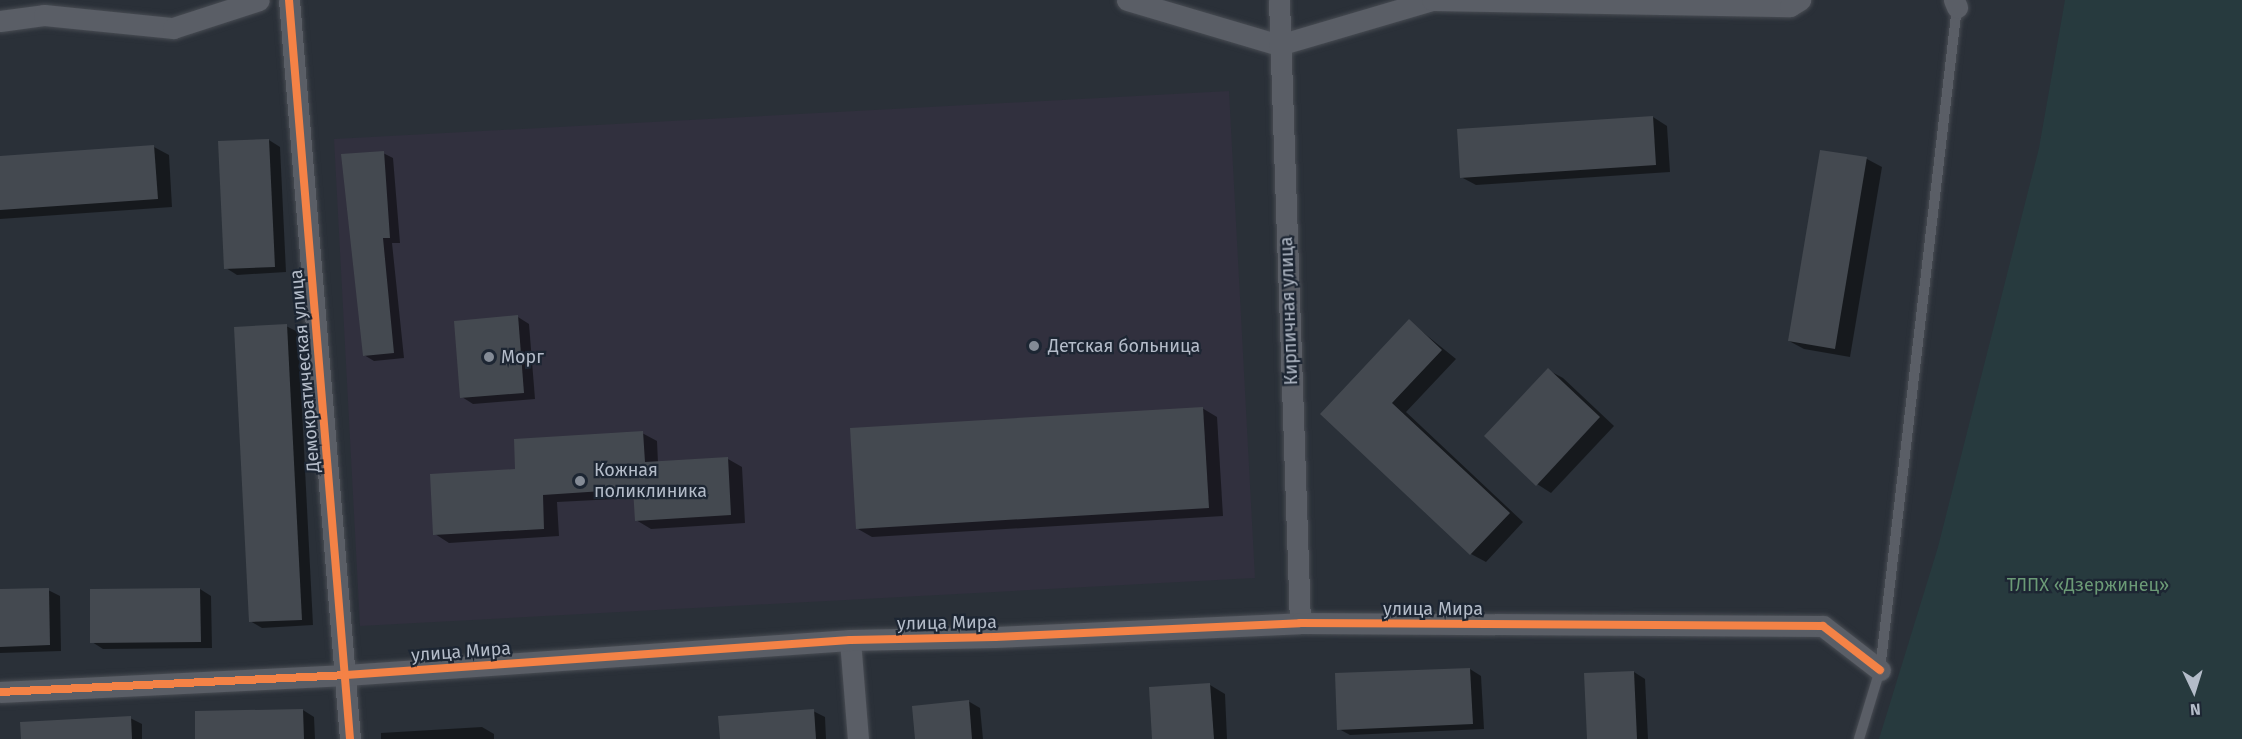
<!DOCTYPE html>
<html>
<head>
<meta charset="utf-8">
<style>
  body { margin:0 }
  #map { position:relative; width:2242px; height:739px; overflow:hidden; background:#2a3038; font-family:"Fira Sans",sans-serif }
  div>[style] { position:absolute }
  .medical>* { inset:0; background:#31303e }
  .green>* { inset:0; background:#273a3e }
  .shadow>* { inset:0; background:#0007 }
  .building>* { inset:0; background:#444950 }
  .roads { filter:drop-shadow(0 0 2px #484c53) drop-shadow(0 0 2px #484c53) }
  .lane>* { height:10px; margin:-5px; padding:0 5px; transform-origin:5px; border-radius:5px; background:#5a5e66 }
  .street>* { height:21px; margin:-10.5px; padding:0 10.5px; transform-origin:10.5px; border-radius:10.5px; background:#5a5e66 }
  .cycleway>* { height:8px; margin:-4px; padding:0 4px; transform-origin:4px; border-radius:4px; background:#f48246 }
  .dots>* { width:16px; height:16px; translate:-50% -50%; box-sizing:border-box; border:3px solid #1d2633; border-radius:50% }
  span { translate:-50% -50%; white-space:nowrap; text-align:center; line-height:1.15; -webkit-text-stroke:4.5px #1d2633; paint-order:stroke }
  .street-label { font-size:18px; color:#b4bcc9 }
  .poi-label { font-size:18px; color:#b4bcc9 }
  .left { translate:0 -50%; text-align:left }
  .park-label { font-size:18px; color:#6b9a76 }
  .north { position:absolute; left:2164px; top:661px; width:60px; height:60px; -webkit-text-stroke:4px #1d2633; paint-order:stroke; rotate:176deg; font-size:16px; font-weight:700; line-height:24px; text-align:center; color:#b4bcc9 }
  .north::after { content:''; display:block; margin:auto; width:21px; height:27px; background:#b4bcc9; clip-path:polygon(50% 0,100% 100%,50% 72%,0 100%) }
</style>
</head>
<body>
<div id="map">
  <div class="medical">
    <div style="clip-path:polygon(1229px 91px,1255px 578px,360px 626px,334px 139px)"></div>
  </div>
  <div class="green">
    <div style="clip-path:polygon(2065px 0,2242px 0,2242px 739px,1879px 739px,1938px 547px,2039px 148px)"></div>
  </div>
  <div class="shadow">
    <div style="clip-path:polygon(1653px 117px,1667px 126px,1670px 172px,1476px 185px,1461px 177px)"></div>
    <div style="clip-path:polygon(269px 140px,280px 147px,286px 272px,237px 275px,226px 268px)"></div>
    <div style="clip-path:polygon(154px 147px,169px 155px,172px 207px,0 219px,0 157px)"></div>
    <div style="clip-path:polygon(1821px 151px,1867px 159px,1882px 167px,1850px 357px,1804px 349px,1789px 341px)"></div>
    <div style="clip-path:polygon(383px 153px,393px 158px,400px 243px,392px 243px,404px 358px,374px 361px,364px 355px)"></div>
    <div style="clip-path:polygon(518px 317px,529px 324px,535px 399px,473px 404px,462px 397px)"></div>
    <div style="clip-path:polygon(1409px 321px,1456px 359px,1406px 412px,1523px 522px,1486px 562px,1471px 554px,1322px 414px)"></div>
    <div style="clip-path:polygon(286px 326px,298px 332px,313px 625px,262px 628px,250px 621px)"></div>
    <div style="clip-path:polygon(1548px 370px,1563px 378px,1614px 426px,1551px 493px,1537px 484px)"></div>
    <div style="clip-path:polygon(1202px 408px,1217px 417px,1223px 516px,872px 537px,858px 529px)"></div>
    <div style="clip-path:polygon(642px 433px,657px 441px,658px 463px,728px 459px,742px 467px,745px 523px,651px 529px,636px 520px,635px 498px,557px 502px,559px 536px,449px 543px,435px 534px,517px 471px)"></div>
    <div style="clip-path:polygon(200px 589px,211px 596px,212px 648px,103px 649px,92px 642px)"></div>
    <div style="clip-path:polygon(48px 590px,60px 596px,61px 651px,0 653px,0 591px)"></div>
    <div style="clip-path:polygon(1470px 669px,1481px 676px,1484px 729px,1350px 735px,1339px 729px)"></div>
    <div style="clip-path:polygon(1634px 672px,1645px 679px,1648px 739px,1588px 739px)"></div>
    <div style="clip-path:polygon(1210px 685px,1225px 694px,1227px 739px,1154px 739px)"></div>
    <div style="clip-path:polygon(968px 701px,980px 708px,983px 739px,916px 739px)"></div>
    <div style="clip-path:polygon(303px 710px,314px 717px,315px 739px,197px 739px)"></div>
    <div style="clip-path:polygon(813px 711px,825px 717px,826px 739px,721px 739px)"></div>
    <div style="clip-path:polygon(130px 718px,142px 724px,142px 739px,34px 739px)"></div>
    <div style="clip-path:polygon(482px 727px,494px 734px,494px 739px,381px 739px,381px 733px)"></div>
  </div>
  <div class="building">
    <div style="clip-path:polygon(1653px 116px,1656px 165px,1460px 178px,1457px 129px)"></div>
    <div style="clip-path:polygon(269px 139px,275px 267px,224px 269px,218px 141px)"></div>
    <div style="clip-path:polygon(154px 145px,158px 199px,0 210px,0 156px)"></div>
    <div style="clip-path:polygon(1820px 150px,1867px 157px,1835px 349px,1788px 341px)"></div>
    <div style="clip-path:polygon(384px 151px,390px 238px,383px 238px,394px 353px,363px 356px,341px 154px)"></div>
    <div style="clip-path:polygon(518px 315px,524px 393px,460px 398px,454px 321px)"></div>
    <div style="clip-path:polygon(1409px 319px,1442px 350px,1392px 403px,1510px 513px,1470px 555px,1320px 414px)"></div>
    <div style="clip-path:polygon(287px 324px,302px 620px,249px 622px,234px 327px)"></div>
    <div style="clip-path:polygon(1548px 368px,1600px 417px,1536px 486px,1484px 436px)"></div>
    <div style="clip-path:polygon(1203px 407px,1209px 508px,856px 529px,850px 428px)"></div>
    <div style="clip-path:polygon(643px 431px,645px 462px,728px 457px,731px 515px,635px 521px,633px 489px,543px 495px,544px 529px,433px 535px,430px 474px,515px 469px,514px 439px)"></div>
    <div style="clip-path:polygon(49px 588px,50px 645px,0 647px,0 589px)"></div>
    <div style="clip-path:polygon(200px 588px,201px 642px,90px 643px,90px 589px)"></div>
    <div style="clip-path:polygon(1470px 668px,1473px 724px,1337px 730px,1335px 673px)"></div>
    <div style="clip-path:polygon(1634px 671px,1637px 739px,1587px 739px,1584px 673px)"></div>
    <div style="clip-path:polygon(1210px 683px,1214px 739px,1152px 739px,1149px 687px)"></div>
    <div style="clip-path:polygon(969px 700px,972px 739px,915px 739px,912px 706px)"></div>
    <div style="clip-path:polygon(303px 709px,304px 739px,195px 739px,195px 711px)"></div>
    <div style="clip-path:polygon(814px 709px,816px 739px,720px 739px,718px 716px)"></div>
    <div style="clip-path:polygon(131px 716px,132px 739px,21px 739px,20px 722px)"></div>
  </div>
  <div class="roads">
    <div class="lane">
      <div style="left:1859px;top:739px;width:72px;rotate:-73.1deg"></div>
      <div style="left:1880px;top:670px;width:667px;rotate:-83.38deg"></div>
    </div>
    <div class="street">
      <div style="left:289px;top:0;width:742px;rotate:85.28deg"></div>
      <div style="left:1127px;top:0;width:159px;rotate:16.5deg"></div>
      <div style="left:1279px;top:45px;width:159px;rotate:-16.4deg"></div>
      <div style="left:1432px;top:0;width:358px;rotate:1deg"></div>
      <div style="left:1790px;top:6px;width:12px;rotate:-31deg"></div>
      <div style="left:1279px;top:0;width:623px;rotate:88.07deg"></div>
      <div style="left:1954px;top:0;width:8px;rotate:67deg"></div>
      <div style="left:0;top:21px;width:44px;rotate:-7.8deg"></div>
      <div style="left:44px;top:15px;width:130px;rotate:5.8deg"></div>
      <div style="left:173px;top:28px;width:90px;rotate:-18deg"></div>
      <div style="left:850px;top:640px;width:99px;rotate:85.4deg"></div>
      <div style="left:0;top:692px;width:346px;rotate:-2.8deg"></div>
      <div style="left:346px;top:675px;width:505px;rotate:-3.97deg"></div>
      <div style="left:850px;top:640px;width:145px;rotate:-1.2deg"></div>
      <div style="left:995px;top:637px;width:305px;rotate:-2.6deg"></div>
      <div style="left:1300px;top:623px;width:523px;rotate:0.33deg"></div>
      <div style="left:1823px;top:626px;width:72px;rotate:37.7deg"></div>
    </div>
  </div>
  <div class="cycleway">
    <div style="left:289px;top:0;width:742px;rotate:85.28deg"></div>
    <div style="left:0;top:692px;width:346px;rotate:-2.8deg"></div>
    <div style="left:346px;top:675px;width:505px;rotate:-3.97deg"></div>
    <div style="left:850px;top:640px;width:145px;rotate:-1.2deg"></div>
    <div style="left:995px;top:637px;width:305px;rotate:-2.6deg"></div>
    <div style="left:1300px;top:623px;width:523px;rotate:0.33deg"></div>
    <div style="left:1823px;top:626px;width:72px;rotate:37.7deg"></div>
  </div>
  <div class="dots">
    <div style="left:1034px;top:346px;background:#848b96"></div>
    <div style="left:489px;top:357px;background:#848b96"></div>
    <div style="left:580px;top:481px;background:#848b96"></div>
  </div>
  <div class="street-label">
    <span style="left:1289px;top:311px;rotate:-92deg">Кирпичная улица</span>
    <span style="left:305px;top:371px;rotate:-95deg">Демократическая улица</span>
    <span style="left:1433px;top:609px">улица Мира</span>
    <span style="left:947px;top:623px;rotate:-1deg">улица Мира</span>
    <span style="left:461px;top:652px;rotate:-4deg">улица Мира</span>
  </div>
  <div class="poi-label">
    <span class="left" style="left:1048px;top:346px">Детская больница</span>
    <span class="left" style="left:501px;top:357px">Морг</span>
    <span class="left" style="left:594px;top:481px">Кожная<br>поликлиника</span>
  </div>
  <div class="park-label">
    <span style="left:2088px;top:585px">ТЛПХ «Дзержинец»</span>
  </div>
  <div class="north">N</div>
</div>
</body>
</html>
